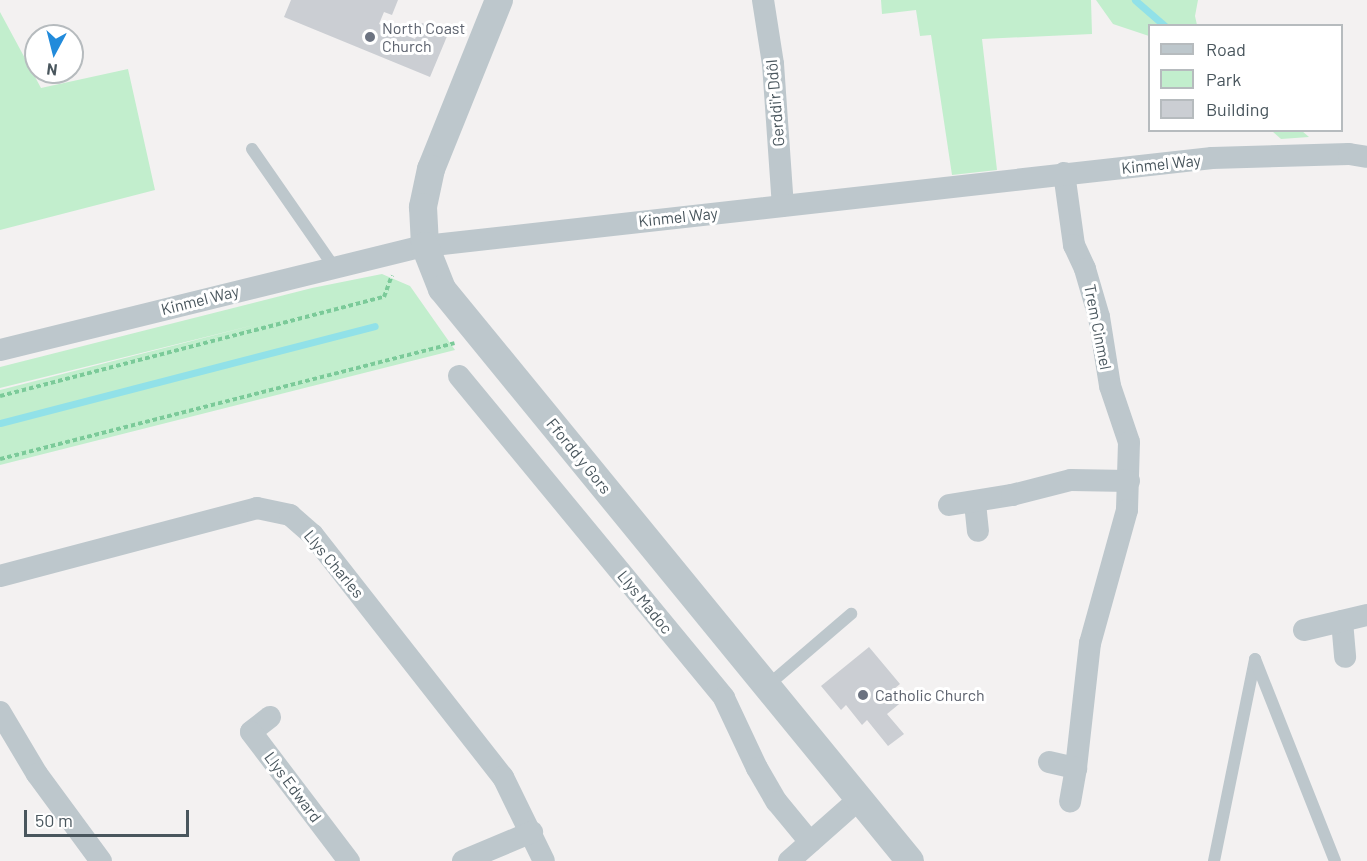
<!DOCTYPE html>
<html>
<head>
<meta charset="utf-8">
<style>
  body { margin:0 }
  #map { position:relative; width:1367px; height:861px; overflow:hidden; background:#f3f1f1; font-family:Barlow,sans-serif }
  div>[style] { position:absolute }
  .green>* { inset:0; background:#c2eecd }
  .stream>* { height:7px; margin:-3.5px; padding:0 3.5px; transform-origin:3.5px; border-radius:3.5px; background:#91e1e8 }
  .building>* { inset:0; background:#cbced3 }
  .path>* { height:4px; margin-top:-2px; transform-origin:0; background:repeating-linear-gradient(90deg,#7bca99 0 4.5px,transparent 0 7.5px) }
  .service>* { height:12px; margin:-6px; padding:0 6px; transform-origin:6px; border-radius:6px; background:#bdc7cc }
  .minor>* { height:22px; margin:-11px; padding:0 11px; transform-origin:11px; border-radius:11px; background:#bdc7cc }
  .tertiary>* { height:28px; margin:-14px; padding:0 14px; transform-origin:14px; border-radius:14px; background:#bdc7cc }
  .dots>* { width:16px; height:16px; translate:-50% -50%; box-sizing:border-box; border:3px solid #fff; border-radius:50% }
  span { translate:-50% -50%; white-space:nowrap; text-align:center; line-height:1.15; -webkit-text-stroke:6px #fff; paint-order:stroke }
  .worship-label { font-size:16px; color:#5b616d }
  .left { translate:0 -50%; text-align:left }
  .street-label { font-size:16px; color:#49565d }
  .legend { position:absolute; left:1148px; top:24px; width:195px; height:108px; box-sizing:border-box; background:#fff; border:2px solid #b6bbbe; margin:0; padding:8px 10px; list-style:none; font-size:18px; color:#49565d }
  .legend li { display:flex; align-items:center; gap:12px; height:30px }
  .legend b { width:30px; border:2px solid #b6bbbe }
  .north { position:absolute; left:24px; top:24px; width:60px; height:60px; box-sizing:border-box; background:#fff; border:2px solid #b6bbbe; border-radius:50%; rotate:187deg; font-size:16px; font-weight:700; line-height:24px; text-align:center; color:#49565d }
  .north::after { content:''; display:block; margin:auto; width:21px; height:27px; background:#228bdb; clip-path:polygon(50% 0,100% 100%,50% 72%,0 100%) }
  .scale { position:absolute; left:24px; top:810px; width:165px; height:27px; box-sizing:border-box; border:3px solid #49565d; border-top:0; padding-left:8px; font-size:18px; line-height:21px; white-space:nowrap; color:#49565d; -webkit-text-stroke:4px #fff; paint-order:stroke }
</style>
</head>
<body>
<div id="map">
  <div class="green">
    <div style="clip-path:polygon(881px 0,1091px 0,1092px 34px,982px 39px,997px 170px,952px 175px,931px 35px,920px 36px,916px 10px,882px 14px)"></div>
    <div style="clip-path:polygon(1096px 0,1198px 0,1195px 16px,1197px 25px,1150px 26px,1149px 36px,1113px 24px)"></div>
    <div style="clip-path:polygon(0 12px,41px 88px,128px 69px,155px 190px,0 230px)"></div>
    <div style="clip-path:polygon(1272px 131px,1302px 131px,1309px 137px,1281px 139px)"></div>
    <div style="clip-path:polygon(382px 274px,410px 286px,455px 350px,0 465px,0 390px,266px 322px,0 388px,0 367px,312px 288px)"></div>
  </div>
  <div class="stream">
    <div style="left:1135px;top:0;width:40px;rotate:41deg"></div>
    <div style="left:0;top:423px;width:387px;rotate:-14.5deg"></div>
  </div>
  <div class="building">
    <div style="clip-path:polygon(291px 0,398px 0,392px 15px,384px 12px,379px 24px,415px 39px,422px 23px,448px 34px,430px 77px,284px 17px)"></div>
    <div style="clip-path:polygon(869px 647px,900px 684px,894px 689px,904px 700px,887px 714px,904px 734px,888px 746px,867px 720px,862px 725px,846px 705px,841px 710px,821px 686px)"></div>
  </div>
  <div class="path">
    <div style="left:0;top:396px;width:397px;rotate:-14.5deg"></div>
    <div style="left:384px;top:297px;width:23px;rotate:-70deg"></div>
    <div style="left:0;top:459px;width:469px;rotate:-14.3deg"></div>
  </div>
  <div class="service">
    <div style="left:252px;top:149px;width:144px;rotate:55.2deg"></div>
    <div style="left:767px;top:686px;width:111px;rotate:-40.6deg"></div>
    <div style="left:1214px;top:861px;width:206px;rotate:-78.5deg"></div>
    <div style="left:1255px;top:659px;width:217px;rotate:68.4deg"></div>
  </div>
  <div class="minor">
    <div style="left:763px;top:0;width:65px;rotate:81.1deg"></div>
    <div style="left:773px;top:64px;width:142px;rotate:86deg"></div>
    <div style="left:1064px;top:173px;width:73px;rotate:82.1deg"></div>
    <div style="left:1074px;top:245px;width:26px;rotate:65deg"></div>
    <div style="left:1085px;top:269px;width:50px;rotate:73.7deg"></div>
    <div style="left:1099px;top:317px;width:70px;rotate:80.9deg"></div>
    <div style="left:1110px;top:386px;width:59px;rotate:71.3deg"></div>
    <div style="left:1129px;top:442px;width:68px;rotate:91.7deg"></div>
    <div style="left:1127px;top:510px;width:138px;rotate:105.5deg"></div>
    <div style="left:1090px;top:643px;width:126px;rotate:96.4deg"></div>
    <div style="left:0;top:350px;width:438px;rotate:-13.8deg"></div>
    <div style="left:425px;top:246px;width:792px;rotate:-6.38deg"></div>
    <div style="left:1212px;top:158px;width:137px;rotate:-1.7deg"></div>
    <div style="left:1349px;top:154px;width:18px;rotate:9deg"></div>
    <div style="left:459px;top:376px;width:417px;rotate:50.5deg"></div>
    <div style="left:724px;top:698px;width:77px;rotate:64.8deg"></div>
    <div style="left:757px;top:768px;width:39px;rotate:60deg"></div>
    <div style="left:777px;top:802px;width:52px;rotate:50.5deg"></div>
    <div style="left:975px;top:503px;width:28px;rotate:84deg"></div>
    <div style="left:949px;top:505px;width:64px;rotate:-9deg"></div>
    <div style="left:1012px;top:495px;width:61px;rotate:-14.3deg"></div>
    <div style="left:1071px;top:480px;width:58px;rotate:1deg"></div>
    <div style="left:0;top:576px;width:266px;rotate:-14.8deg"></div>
    <div style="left:257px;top:508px;width:34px;rotate:12deg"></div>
    <div style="left:290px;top:515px;width:30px;rotate:41deg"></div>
    <div style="left:313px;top:535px;width:308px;rotate:51.9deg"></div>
    <div style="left:503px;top:777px;width:93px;rotate:64deg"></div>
    <div style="left:1342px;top:621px;width:36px;rotate:85deg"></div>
    <div style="left:1304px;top:630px;width:65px;rotate:-13.4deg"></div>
    <div style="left:0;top:712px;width:72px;rotate:59.2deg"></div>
    <div style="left:37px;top:774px;width:108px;rotate:53.7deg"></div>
    <div style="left:270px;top:717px;width:24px;rotate:142deg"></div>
    <div style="left:251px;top:732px;width:162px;rotate:52.8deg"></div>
    <div style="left:1049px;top:762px;width:28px;rotate:13deg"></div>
    <div style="left:1076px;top:768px;width:34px;rotate:100deg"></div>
    <div style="left:463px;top:861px;width:75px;rotate:-22.8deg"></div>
    <div style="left:789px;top:861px;width:94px;rotate:-41.5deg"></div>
  </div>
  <div class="tertiary">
    <div style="left:499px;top:0;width:182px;rotate:111.9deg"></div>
    <div style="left:431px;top:169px;width:39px;rotate:102deg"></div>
    <div style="left:423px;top:207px;width:39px;rotate:87deg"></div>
    <div style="left:425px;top:246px;width:46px;rotate:68.4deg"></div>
    <div style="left:442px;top:289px;width:739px;rotate:50.71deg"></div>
  </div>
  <div class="dots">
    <div style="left:370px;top:37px;background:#6b7280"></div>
    <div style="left:863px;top:695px;background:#6b7280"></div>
  </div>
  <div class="worship-label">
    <span class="left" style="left:382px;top:37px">North Coast<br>Church</span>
    <span class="left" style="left:875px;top:695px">Catholic Church</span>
  </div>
  <div class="street-label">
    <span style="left:775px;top:103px;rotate:-95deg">Gerddi'r Ddôl</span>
    <span style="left:1161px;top:164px;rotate:-6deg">Kinmel Way</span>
    <span style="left:678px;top:217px;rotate:-6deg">Kinmel Way</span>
    <span style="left:200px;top:300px;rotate:-14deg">Kinmel Way</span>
    <span style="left:1098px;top:327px;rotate:79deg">Trem Cinmel</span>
    <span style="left:579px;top:456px;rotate:51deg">Ffordd y Gors</span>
    <span style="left:334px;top:564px;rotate:50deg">Llys Charles</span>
    <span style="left:645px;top:602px;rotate:51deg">Llys Madoc</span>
    <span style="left:293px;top:787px;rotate:53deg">Llys Edward</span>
  </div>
  <ul class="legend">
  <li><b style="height:8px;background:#bdc7cc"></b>Road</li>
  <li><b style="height:16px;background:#c2eecd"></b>Park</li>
  <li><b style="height:16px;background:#cbced3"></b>Building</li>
  </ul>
  <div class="north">N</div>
  <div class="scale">50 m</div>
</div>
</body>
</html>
